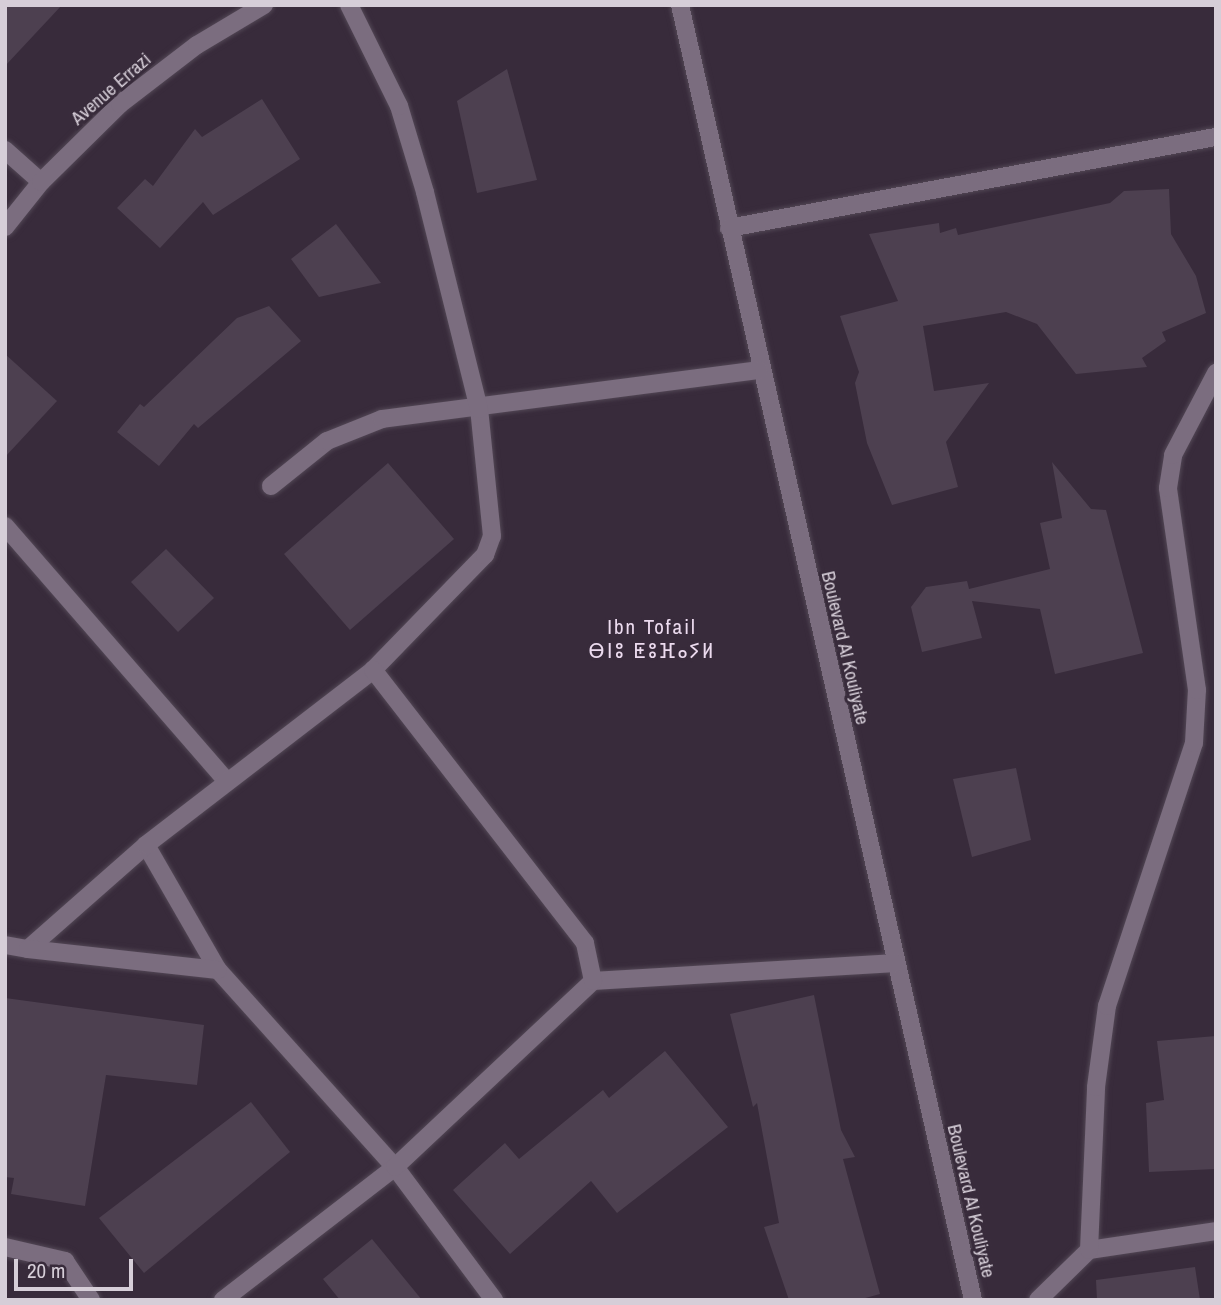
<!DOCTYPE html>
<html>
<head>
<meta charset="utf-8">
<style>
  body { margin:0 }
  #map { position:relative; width:1221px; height:1305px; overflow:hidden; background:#382b3b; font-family:"Archivo Narrow","Noto Sans Tifinagh",sans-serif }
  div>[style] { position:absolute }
  .building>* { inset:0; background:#4d4050 }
  .roads { filter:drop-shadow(0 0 2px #524755) drop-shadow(0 0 2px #524755) }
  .street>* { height:18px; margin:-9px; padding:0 9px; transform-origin:9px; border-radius:9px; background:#7b6d7f }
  span { translate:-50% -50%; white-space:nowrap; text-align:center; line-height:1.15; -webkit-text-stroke:6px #382b3b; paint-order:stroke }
  .street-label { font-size:19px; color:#d6ced8 }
  .neighbourhood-label { font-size:21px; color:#ecdbef; letter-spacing:2px }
  .frame { position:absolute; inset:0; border:7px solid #d6ced8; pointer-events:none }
  .scale { position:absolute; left:14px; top:1259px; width:119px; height:32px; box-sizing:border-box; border:4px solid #d6ced8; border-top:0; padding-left:9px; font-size:21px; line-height:24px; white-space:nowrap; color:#d6ced8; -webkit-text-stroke:5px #382b3b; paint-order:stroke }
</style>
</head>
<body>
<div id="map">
  <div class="building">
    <div style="clip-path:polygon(5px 5px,62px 5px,5px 66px)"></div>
    <div style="clip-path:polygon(507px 69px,537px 180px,477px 193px,457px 101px)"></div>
    <div style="clip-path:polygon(262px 99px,300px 159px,213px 215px,203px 202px,160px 248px,117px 208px,145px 179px,153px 186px,195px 129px,202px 137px)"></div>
    <div style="clip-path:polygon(1169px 189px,1171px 234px,1196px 276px,1206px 313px,1162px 332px,1166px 341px,1142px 358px,1147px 367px,1076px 374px,1037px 324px,1006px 312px,923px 326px,934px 391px,989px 383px,946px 442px,958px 487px,892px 505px,867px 443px,855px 383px,859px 372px,840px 316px,898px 301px,869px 234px,939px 223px,940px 233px,956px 228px,958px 235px,1110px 203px,1124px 191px)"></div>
    <div style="clip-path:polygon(336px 224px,381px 283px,319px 297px,291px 259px)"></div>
    <div style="clip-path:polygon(269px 306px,301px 341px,198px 428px,194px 424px,159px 466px,117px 432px,140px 404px,144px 407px,237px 318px)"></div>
    <div style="clip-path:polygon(5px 354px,57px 401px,5px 457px)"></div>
    <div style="clip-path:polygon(1052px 462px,1091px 509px,1106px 510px,1143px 653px,1055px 674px,1040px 609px,972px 601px,982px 638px,922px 652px,911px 607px,926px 587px,967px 581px,969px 589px,1050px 569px,1040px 523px,1062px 518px)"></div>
    <div style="clip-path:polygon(388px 463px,454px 539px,350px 630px,284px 554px)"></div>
    <div style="clip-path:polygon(166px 549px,214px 598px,178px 632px,131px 582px)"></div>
    <div style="clip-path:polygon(1016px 768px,1031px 840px,972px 857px,953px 779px)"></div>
    <div style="clip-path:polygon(814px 995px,841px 1130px,855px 1157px,843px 1159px,880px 1294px,858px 1300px,789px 1300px,764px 1227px,779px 1223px,757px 1103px,753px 1107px,730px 1014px)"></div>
    <div style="clip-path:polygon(5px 998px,204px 1025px,197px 1085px,106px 1075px,85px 1206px,11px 1194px,14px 1178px,5px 1177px)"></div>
    <div style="clip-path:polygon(1216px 1036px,1216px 1169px,1149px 1172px,1146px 1103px,1164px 1100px,1157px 1041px)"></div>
    <div style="clip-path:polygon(665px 1051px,728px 1127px,617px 1213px,591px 1181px,510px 1254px,453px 1190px,505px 1143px,519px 1159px,603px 1090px,609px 1098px)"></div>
    <div style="clip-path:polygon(251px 1102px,290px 1152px,144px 1273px,99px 1218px)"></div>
    <div style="clip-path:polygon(372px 1239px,422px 1300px,340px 1300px,323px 1279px)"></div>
    <div style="clip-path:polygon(1195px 1267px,1200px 1300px,1097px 1300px,1096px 1280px)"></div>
  </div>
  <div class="roads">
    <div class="street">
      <div style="left:680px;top:5px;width:1328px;rotate:77.25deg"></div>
      <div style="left:5px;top:150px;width:48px;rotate:41.6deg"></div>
      <div style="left:5px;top:227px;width:58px;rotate:-51.3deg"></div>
      <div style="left:41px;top:182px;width:111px;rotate:-44.6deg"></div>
      <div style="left:120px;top:104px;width:97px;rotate:-37.5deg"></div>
      <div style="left:197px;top:45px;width:78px;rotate:-30.8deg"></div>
      <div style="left:729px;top:228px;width:495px;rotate:-10.6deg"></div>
      <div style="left:271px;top:486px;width:72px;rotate:-38.8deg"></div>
      <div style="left:327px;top:441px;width:59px;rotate:-21.8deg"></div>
      <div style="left:382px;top:419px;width:380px;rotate:-7.4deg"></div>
      <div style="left:5px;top:526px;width:337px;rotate:49deg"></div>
      <div style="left:146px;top:845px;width:144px;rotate:60.1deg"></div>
      <div style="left:218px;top:970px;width:265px;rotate:48.1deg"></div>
      <div style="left:395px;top:1167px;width:166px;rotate:53.3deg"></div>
      <div style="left:5px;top:945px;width:23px;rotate:10deg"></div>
      <div style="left:28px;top:949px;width:157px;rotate:-41.4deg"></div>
      <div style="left:146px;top:845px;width:287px;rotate:-37.6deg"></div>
      <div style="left:373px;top:670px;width:161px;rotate:-45.8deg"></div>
      <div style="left:485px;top:555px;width:20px;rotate:-70deg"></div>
      <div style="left:492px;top:536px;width:128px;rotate:-95.8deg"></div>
      <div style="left:479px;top:409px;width:224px;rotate:-104deg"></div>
      <div style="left:425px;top:192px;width:90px;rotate:-106.8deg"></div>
      <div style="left:399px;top:106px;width:113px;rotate:-116.3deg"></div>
      <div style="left:28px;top:949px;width:191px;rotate:6.3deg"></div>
      <div style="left:593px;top:981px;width:303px;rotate:-3.4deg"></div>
      <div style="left:5px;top:1247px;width:62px;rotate:13.1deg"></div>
      <div style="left:65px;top:1261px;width:47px;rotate:56.3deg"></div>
      <div style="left:1089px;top:1250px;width:128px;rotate:-8.5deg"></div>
      <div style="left:223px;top:1300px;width:217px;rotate:-37.7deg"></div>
      <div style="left:395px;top:1167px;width:272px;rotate:-43.2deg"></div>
      <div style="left:593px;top:981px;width:39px;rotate:-102deg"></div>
      <div style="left:585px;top:943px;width:346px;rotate:-127.8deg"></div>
      <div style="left:1038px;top:1300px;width:71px;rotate:-44.4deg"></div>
      <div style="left:1089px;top:1250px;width:163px;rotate:-87.5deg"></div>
      <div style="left:1096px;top:1087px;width:82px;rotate:-82.3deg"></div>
      <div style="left:1107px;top:1006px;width:277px;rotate:-71.7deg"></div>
      <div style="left:1194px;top:743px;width:53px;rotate:-86.8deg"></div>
      <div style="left:1197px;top:690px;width:204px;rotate:-98.2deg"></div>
      <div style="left:1168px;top:488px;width:33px;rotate:-81deg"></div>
      <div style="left:1173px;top:455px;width:93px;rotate:-62.3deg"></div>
    </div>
  </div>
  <div class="street-label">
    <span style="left:111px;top:89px;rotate:-41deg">Avenue Errazi</span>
    <span style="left:845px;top:648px;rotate:77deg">Boulevard Al Kouliyate</span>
    <span style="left:971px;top:1201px;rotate:77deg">Boulevard Al Kouliyate</span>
  </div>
  <div class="neighbourhood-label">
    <span style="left:652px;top:639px">Ibn Tofail<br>ⴱⵏⵓ ⵟⵓⴼⴰⵢⵍ</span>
  </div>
  <div class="frame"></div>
  <div class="scale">20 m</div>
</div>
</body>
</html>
